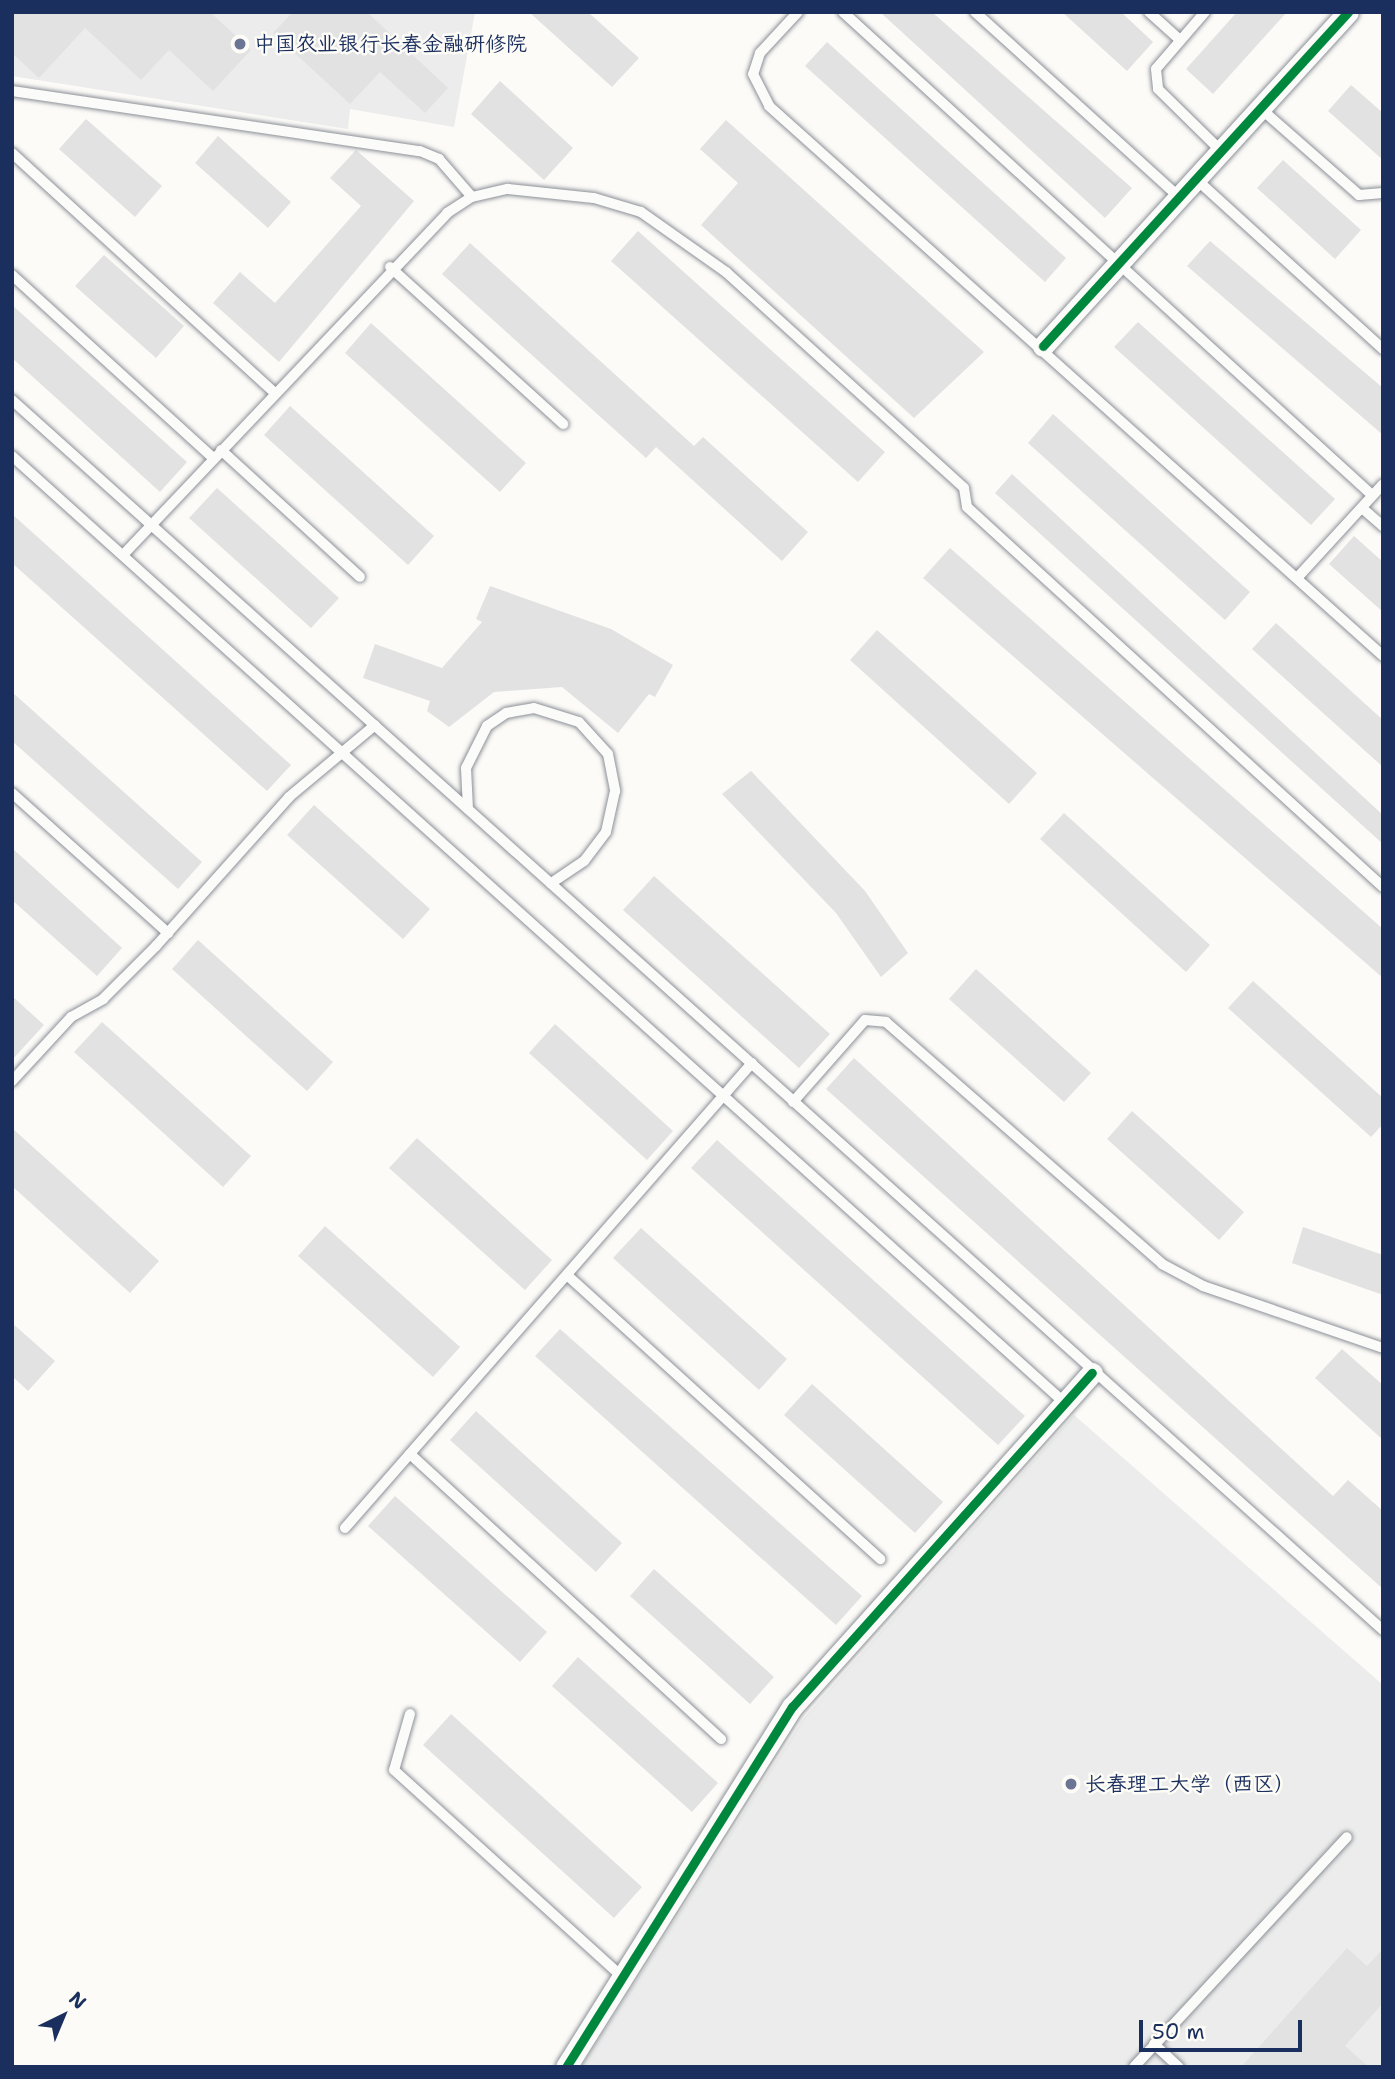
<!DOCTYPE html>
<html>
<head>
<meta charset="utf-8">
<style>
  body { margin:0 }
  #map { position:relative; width:1395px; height:2079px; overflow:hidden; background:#fcfbf8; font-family:"Shantell Sans","LXGW WenKai TC",sans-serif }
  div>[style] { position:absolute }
  .built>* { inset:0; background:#ebeceb }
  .building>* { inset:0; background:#e2e2e2 }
  .roads { filter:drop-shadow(0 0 2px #8c9097) drop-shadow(0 0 2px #8c9097) }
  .lane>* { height:10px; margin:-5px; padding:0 5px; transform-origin:5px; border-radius:5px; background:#fbfbf9 }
  .street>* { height:21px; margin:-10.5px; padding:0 10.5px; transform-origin:10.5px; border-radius:10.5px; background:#fbfbf9 }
  .cycleway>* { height:9px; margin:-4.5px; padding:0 4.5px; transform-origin:4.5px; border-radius:4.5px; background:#00873e }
  .dots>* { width:19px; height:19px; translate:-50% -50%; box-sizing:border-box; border:4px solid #fdfcf7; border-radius:50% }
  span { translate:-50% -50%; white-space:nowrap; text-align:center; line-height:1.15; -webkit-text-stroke:5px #fdfcf7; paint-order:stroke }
  .poi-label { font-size:21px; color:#1b2f5e }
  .left { translate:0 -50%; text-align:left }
  .frame { position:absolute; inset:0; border:14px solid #1b2f5e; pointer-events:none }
  .north { position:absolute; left:28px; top:1981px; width:70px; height:70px; -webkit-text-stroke:5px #fdfcf7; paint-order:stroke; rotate:43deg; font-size:19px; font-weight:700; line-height:28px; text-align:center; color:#1b2f5e }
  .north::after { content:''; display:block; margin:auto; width:24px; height:32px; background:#1b2f5e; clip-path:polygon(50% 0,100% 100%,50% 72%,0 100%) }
  .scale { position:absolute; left:1139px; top:2020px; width:163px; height:32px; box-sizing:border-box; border:4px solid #1b2f5e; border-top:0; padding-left:9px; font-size:21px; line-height:24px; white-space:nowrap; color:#1b2f5e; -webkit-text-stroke:5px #fdfcf7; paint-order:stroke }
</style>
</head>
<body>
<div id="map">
  <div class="built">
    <div style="clip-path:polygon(12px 12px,475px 12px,454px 127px,350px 109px,348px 129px,12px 76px)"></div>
    <div style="clip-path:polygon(1074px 1415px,1383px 1685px,1383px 2067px,581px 2067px,803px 1719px)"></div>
  </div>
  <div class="building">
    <div style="clip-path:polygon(12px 12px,210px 12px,251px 50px,213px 91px,169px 50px,141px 80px,85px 28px,39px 78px,12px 53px)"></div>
    <div style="clip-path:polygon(293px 12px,367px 12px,448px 88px,425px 113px,380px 72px,350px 104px,273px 33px)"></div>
    <div style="clip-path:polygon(529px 12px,588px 12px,639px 58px,612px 87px)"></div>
    <div style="clip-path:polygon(880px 12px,932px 12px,1132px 188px,1105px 218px)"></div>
    <div style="clip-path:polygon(1062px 12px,1121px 12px,1153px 42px,1127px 71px)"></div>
    <div style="clip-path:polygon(1237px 12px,1287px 12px,1213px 94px,1186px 69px)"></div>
    <div style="clip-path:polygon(827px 42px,1066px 258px,1045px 282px,805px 66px)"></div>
    <div style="clip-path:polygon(500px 81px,573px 148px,544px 180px,471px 114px)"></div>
    <div style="clip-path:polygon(1351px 85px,1383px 113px,1383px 160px,1328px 111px)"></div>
    <div style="clip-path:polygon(86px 119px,162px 186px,135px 217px,59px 149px)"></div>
    <div style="clip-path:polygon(726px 120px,984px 352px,914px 418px,701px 225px,738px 183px,700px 149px)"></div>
    <div style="clip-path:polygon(218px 136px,291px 202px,268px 228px,195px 163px)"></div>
    <div style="clip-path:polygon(356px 150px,414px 201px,279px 362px,213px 303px,240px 272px,275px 303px,361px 206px,330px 178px)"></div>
    <div style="clip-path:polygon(1283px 160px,1361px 230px,1335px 259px,1257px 188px)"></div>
    <div style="clip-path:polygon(638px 231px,885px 452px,858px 482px,611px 261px)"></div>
    <div style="clip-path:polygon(1210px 241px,1383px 388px,1383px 435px,1187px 266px)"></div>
    <div style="clip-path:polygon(470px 243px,694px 446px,703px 437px,808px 532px,782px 561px,656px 447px,646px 458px,442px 274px)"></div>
    <div style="clip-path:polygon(104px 255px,184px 326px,156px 358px,75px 286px)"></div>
    <div style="clip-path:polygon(12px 305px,187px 462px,160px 492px,12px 358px)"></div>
    <div style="clip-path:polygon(1138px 322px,1335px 499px,1311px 525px,1114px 347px)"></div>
    <div style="clip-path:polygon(371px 323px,526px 463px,500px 492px,345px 353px)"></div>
    <div style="clip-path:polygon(290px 406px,434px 536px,408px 565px,264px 435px)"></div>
    <div style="clip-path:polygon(1053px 414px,1250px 592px,1225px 620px,1028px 443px)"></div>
    <div style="clip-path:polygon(1012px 474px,1383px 815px,1383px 844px,995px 493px)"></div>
    <div style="clip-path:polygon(217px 488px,339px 598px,311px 628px,189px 518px)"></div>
    <div style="clip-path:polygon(12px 514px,291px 765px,267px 791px,12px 563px)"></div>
    <div style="clip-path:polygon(1354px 536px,1383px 562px,1383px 612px,1329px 564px)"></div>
    <div style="clip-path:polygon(950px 548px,1383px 929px,1383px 978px,923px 578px)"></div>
    <div style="clip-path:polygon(490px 586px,611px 629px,673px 665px,655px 697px,649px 694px,618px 733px,562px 687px,494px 692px,449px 727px,427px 711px,430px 701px,363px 678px,375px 644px,442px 668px,482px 622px,476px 619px)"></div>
    <div style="clip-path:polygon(1276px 623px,1383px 720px,1383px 767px,1252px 649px)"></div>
    <div style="clip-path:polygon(877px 630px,1037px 773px,1009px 804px,850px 660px)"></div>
    <div style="clip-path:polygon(12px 692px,202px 862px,178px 889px,12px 741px)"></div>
    <div style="clip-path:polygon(751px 771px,865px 891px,908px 953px,881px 977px,836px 913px,722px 794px)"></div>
    <div style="clip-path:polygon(314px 805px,430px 909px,403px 939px,287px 835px)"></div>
    <div style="clip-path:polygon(1064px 813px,1210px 945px,1186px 972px,1040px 839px)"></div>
    <div style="clip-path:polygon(12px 848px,122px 948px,97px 976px,12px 900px)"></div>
    <div style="clip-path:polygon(654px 876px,830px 1034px,799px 1068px,623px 910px)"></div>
    <div style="clip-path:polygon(198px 940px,333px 1062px,307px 1091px,172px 969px)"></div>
    <div style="clip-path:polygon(976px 969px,1091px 1073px,1064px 1102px,949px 999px)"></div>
    <div style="clip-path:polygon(1253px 981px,1383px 1098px,1383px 1124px,1371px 1137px,1228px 1008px)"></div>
    <div style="clip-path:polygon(12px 996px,44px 1025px,12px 1060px)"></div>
    <div style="clip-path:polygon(102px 1022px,251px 1156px,223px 1187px,74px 1052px)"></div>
    <div style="clip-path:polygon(555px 1024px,673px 1131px,647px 1160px,529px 1053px)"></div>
    <div style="clip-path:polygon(854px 1058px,1333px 1496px,1348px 1480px,1383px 1511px,1383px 1589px,826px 1089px)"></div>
    <div style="clip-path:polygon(1132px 1111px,1244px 1212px,1219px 1240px,1107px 1139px)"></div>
    <div style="clip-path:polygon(12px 1128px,159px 1261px,130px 1293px,12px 1186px)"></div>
    <div style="clip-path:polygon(417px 1138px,552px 1260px,525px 1290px,389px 1168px)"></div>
    <div style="clip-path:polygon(717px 1140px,1025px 1416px,998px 1445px,691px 1168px)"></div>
    <div style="clip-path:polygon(325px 1226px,460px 1347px,433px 1377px,298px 1256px)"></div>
    <div style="clip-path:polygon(1303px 1227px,1383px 1255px,1383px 1295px,1292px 1263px)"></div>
    <div style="clip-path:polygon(641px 1228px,787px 1359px,759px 1390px,613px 1258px)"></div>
    <div style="clip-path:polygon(12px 1323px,55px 1361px,28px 1391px,12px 1376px)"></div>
    <div style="clip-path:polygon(560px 1329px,862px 1596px,836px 1625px,535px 1356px)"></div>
    <div style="clip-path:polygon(1342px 1349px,1383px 1385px,1383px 1440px,1315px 1378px)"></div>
    <div style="clip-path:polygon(812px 1384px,943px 1502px,915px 1533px,784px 1415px)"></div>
    <div style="clip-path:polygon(476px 1411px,622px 1543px,596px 1572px,450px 1440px)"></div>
    <div style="clip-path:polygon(395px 1496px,547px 1632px,520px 1662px,368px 1526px)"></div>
    <div style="clip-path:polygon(654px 1569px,774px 1677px,750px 1704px,630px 1596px)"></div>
    <div style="clip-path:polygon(578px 1657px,718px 1783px,692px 1812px,552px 1686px)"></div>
    <div style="clip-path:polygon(451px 1714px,642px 1887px,614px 1918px,423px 1745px)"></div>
    <div style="clip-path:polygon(1347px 1948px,1367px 1966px,1383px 1949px,1383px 2003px,1345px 2046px,1369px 2067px,1241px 2067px)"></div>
  </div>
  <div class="roads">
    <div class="lane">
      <div style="left:798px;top:12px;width:56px;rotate:132.8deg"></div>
      <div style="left:760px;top:53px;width:22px;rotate:108deg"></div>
      <div style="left:753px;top:74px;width:36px;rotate:63deg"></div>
      <div style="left:769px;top:106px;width:824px;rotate:41.85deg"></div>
      <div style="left:843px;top:12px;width:716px;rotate:42.4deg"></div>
      <div style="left:975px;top:12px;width:275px;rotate:42.2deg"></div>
      <div style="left:1149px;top:12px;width:42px;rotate:42.1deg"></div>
      <div style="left:1205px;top:12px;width:75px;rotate:130.7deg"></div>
      <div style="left:1156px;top:69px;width:20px;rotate:84deg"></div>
      <div style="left:1158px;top:89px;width:88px;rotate:44.5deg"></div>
      <div style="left:12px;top:91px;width:412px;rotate:8.4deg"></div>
      <div style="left:420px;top:151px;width:21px;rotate:23deg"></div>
      <div style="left:439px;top:159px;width:50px;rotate:49deg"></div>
      <div style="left:1260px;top:108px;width:132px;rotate:41.3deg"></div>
      <div style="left:1359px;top:195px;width:24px;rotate:-5deg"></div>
      <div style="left:12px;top:153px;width:355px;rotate:42.4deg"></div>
      <div style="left:1196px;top:179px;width:253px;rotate:42.3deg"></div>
      <div style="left:390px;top:267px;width:234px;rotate:42.2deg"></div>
      <div style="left:12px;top:275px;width:272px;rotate:42.3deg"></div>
      <div style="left:12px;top:400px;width:1842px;rotate:41.9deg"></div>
      <div style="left:221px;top:450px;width:188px;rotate:42.4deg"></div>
      <div style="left:12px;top:456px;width:1416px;rotate:41.97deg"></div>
      <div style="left:1362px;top:508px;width:28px;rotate:41deg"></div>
      <div style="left:123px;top:555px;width:471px;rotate:-46.5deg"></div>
      <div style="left:447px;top:213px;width:30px;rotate:-33deg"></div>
      <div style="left:472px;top:197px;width:37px;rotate:-13deg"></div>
      <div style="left:508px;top:189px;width:86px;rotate:6deg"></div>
      <div style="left:594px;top:198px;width:49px;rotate:16.6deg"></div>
      <div style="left:641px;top:212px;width:104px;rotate:35.2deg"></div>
      <div style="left:726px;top:272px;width:321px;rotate:42.2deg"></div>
      <div style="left:964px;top:488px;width:19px;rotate:81deg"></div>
      <div style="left:967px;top:507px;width:563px;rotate:42.41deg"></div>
      <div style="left:1297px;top:578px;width:127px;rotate:-47.5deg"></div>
      <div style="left:12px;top:793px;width:210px;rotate:41.9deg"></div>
      <div style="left:468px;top:809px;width:41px;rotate:-92.8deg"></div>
      <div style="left:466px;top:768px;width:47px;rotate:-63.4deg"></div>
      <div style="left:487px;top:726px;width:23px;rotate:-34deg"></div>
      <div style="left:506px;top:713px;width:28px;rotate:-10deg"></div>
      <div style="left:534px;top:708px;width:47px;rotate:17.3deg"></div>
      <div style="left:579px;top:722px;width:43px;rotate:47.8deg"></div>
      <div style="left:608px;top:754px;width:38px;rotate:79deg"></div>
      <div style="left:615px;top:791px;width:42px;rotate:102.4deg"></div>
      <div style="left:606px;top:832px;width:36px;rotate:127deg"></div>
      <div style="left:584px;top:861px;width:40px;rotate:146deg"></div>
      <div style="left:12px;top:1081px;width:87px;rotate:-47.3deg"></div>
      <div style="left:71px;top:1017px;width:37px;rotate:-29deg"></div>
      <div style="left:103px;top:999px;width:75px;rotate:-45deg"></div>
      <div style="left:156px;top:946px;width:200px;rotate:-48.2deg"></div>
      <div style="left:289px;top:797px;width:112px;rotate:-39.9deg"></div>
      <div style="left:793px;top:1102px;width:109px;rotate:-48.7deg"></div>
      <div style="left:865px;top:1020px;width:21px;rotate:5deg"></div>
      <div style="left:886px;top:1022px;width:367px;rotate:41.2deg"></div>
      <div style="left:1162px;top:1264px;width:47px;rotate:28.2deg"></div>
      <div style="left:1203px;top:1286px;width:190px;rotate:19deg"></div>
      <div style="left:567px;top:1275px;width:423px;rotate:42.2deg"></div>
      <div style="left:410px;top:1454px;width:422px;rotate:42.5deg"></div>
      <div style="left:345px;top:1528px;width:618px;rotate:-48.81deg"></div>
      <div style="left:410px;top:1714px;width:58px;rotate:105.9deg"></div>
      <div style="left:394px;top:1770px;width:307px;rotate:42.2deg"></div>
      <div style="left:1154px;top:2044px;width:34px;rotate:43deg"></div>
      <div style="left:1134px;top:2067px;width:313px;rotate:-47.2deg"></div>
    </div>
    <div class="street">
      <div style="left:1043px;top:346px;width:452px;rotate:-47.6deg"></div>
      <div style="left:566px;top:2067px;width:425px;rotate:-57.9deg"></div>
      <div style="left:792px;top:1707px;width:449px;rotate:-48.1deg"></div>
    </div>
  </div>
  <div class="cycleway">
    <div style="left:1043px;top:346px;width:452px;rotate:-47.6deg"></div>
    <div style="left:566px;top:2067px;width:425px;rotate:-57.9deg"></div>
    <div style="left:792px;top:1707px;width:449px;rotate:-48.1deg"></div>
  </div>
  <div class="dots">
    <div style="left:240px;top:44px;background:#6a7694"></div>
    <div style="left:1071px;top:1784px;background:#6a7694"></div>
  </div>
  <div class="poi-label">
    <span class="left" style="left:254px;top:44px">中国农业银行长春金融研修院</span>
    <span class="left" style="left:1085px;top:1784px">长春理工大学（西区）</span>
  </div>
  <div class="frame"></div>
  <div class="north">N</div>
  <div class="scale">50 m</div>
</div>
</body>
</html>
